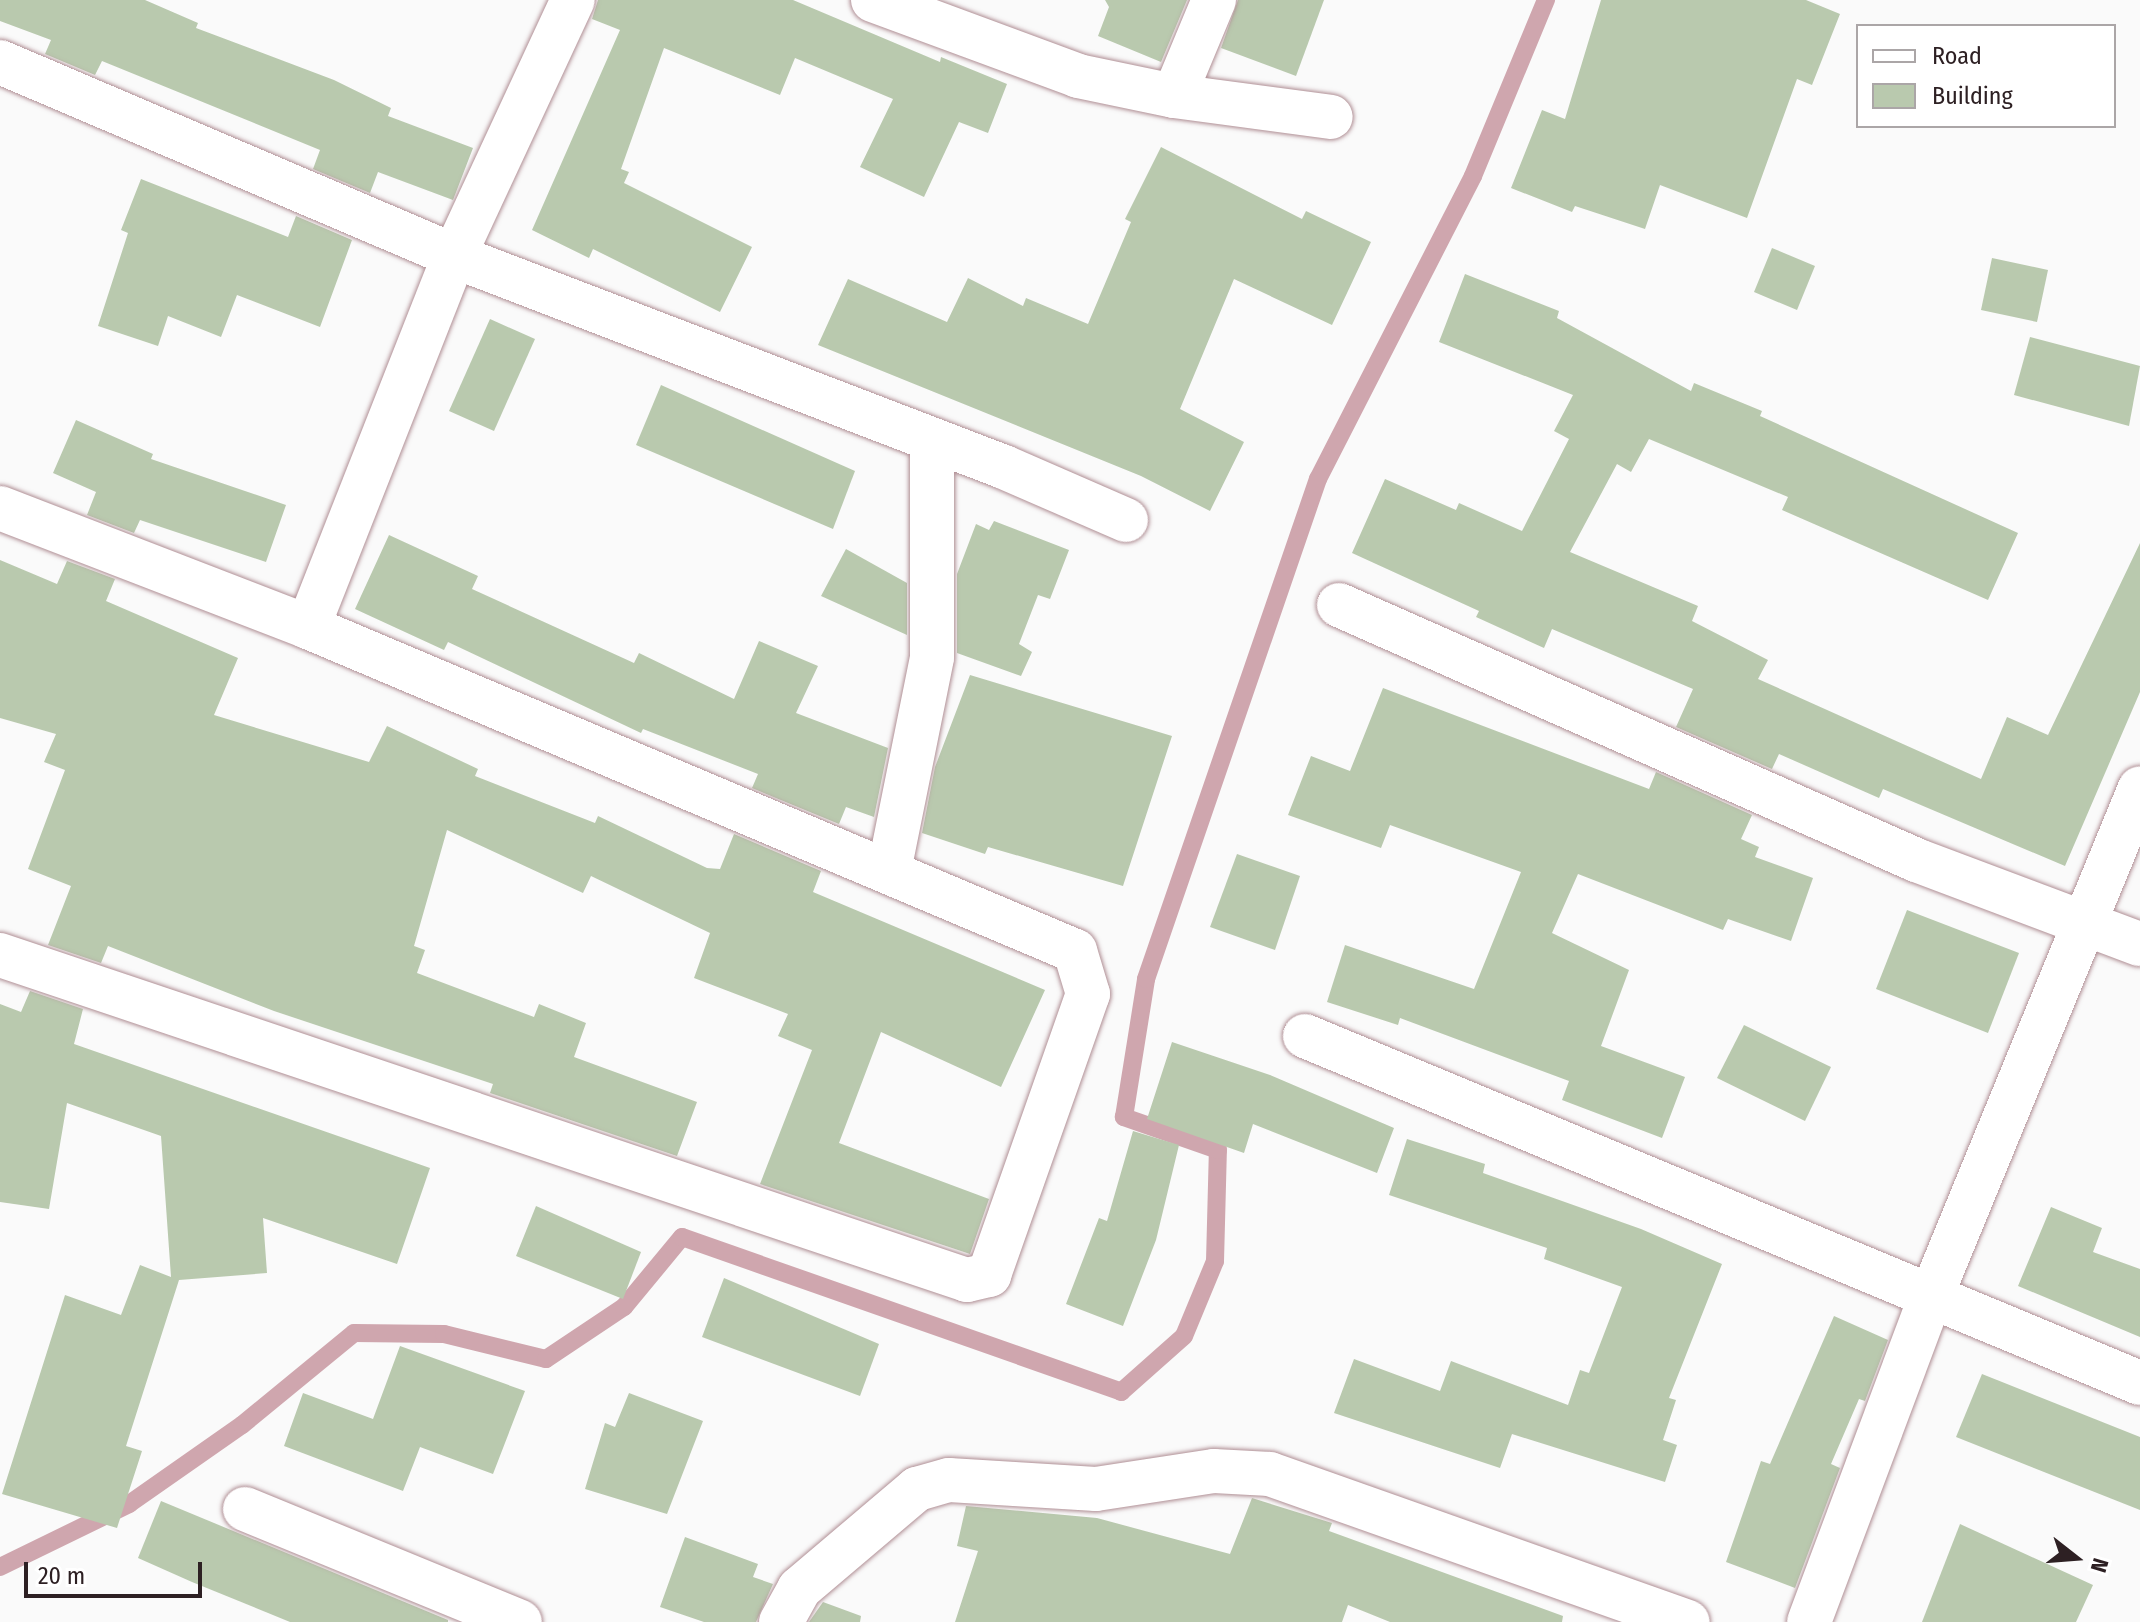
<!DOCTYPE html>
<html>
<head>
<meta charset="utf-8">
<style>
  body { margin:0 }
  #map { position:relative; width:2140px; height:1622px; overflow:hidden; background:#fafafa; font-family:"Fira Sans Condensed",sans-serif }
  div>[style] { position:absolute }
  .stream>* { height:18px; margin:-9px; padding:0 9px; transform-origin:9px; border-radius:9px; background:#cfa6ae }
  .building>* { inset:0; background:#b9c9ae }
  .roads { filter:drop-shadow(0 0 2px #b08f95) drop-shadow(0 0 2px #b08f95) }
  .minor>* { height:44px; margin:-22px; padding:0 22px; transform-origin:22px; border-radius:22px; background:#fff }
  span { translate:-50% -50%; white-space:nowrap; text-align:center; line-height:1.15; -webkit-text-stroke:7px #fff; paint-order:stroke }
  .legend { position:absolute; left:1856px; top:24px; width:260px; height:104px; box-sizing:border-box; background:#fff; border:2px solid #aba6a7; margin:0; padding:10px 14px; list-style:none; font-size:24px; color:#2d2023 }
  .legend li { display:flex; align-items:center; gap:16px; height:40px }
  .legend b { width:40px; border:2px solid #aba6a7 }
  .north { position:absolute; left:2036px; top:1518px; width:80px; height:80px; -webkit-text-stroke:6px #fff; paint-order:stroke; rotate:107deg; font-size:22px; font-weight:700; line-height:32px; text-align:center; color:#2d2023 }
  .north::after { content:''; display:block; margin:auto; width:28px; height:36px; background:#2d2023; clip-path:polygon(50% 0,100% 100%,50% 72%,0 100%) }
  .scale { position:absolute; left:24px; top:1562px; width:178px; height:36px; box-sizing:border-box; border:4px solid #2d2023; border-top:0; padding-left:10px; font-size:24px; line-height:28px; white-space:nowrap; color:#2d2023; -webkit-text-stroke:6px #fff; paint-order:stroke }
</style>
</head>
<body>
<div id="map">
  <div class="stream">
    <div style="left:0;top:1567px;width:144px;rotate:-26deg"></div>
    <div style="left:129px;top:1504px;width:138px;rotate:-35deg"></div>
    <div style="left:242px;top:1425px;width:145px;rotate:-39.4deg"></div>
    <div style="left:354px;top:1333px;width:90px;rotate:0.6deg"></div>
    <div style="left:444px;top:1334px;width:105px;rotate:13.8deg"></div>
    <div style="left:546px;top:1359px;width:94px;rotate:-33.7deg"></div>
    <div style="left:624px;top:1307px;width:91px;rotate:-50.4deg"></div>
    <div style="left:682px;top:1237px;width:466px;rotate:19.4deg"></div>
    <div style="left:1121px;top:1392px;width:84px;rotate:-41.6deg"></div>
    <div style="left:1184px;top:1336px;width:81px;rotate:-67.5deg"></div>
    <div style="left:1215px;top:1261px;width:111px;rotate:-88.5deg"></div>
    <div style="left:1218px;top:1150px;width:100px;rotate:-160.7deg"></div>
    <div style="left:1124px;top:1117px;width:140px;rotate:-80.9deg"></div>
    <div style="left:1146px;top:979px;width:529px;rotate:-71.02deg"></div>
    <div style="left:1318px;top:479px;width:340px;rotate:-62.9deg"></div>
    <div style="left:1473px;top:176px;width:191px;rotate:-67.5deg"></div>
  </div>
  <div class="building">
    <div style="clip-path:polygon(0 0,145px 0,198px 23px,196px 28px,334px 80px,391px 108px,388px 116px,473px 148px,453px 200px,378px 172px,370px 193px,313px 169px,320px 150px,102px 61px,95px 75px,45px 54px,51px 40px,0 21px)"></div>
    <div style="clip-path:polygon(598px 0,793px 0,940px 62px,941px 57px,1007px 84px,988px 133px,959px 122px,924px 197px,860px 167px,893px 99px,795px 58px,780px 95px,664px 48px,621px 169px,629px 172px,624px 183px,752px 247px,720px 312px,593px 249px,589px 258px,532px 230px,620px 30px,592px 19px)"></div>
    <div style="clip-path:polygon(1105px 0,1187px 0,1161px 62px,1098px 36px,1109px 7px)"></div>
    <div style="clip-path:polygon(1238px 0,1324px 0,1296px 76px,1221px 48px)"></div>
    <div style="clip-path:polygon(1601px 0,1806px 0,1840px 14px,1812px 85px,1797px 79px,1747px 218px,1660px 185px,1645px 229px,1575px 206px,1572px 212px,1511px 188px,1542px 110px,1565px 119px)"></div>
    <div style="clip-path:polygon(1161px 147px,1302px 219px,1306px 211px,1371px 242px,1332px 325px,1234px 279px,1180px 409px,1244px 442px,1210px 511px,1141px 476px,818px 345px,848px 279px,947px 322px,968px 278px,1023px 306px,1026px 298px,1088px 324px,1131px 222px,1125px 219px)"></div>
    <div style="clip-path:polygon(141px 179px,288px 237px,296px 216px,352px 240px,320px 327px,237px 295px,221px 337px,168px 316px,158px 346px,98px 326px,128px 233px,121px 230px)"></div>
    <div style="clip-path:polygon(1772px 248px,1815px 266px,1797px 310px,1754px 292px)"></div>
    <div style="clip-path:polygon(1992px 258px,2048px 270px,2037px 322px,1981px 310px)"></div>
    <div style="clip-path:polygon(1465px 274px,1559px 311px,1557px 318px,1691px 391px,1694px 383px,1762px 411px,1760px 416px,2018px 533px,1988px 600px,1782px 510px,1788px 497px,1649px 439px,1631px 472px,1617px 464px,1570px 552px,1698px 606px,1692px 621px,1768px 660px,1758px 679px,1981px 779px,2007px 717px,2048px 735px,2140px 543px,2140px 692px,2065px 866px,1883px 789px,1879px 798px,1779px 754px,1772px 769px,1676px 727px,1693px 689px,1552px 629px,1544px 648px,1476px 617px,1479px 611px,1352px 553px,1385px 479px,1456px 510px,1459px 503px,1522px 531px,1569px 439px,1554px 431px,1573px 395px,1439px 342px)"></div>
    <div style="clip-path:polygon(490px 319px,535px 339px,494px 431px,449px 411px)"></div>
    <div style="clip-path:polygon(2030px 337px,2140px 366px,2129px 426px,2014px 395px)"></div>
    <div style="clip-path:polygon(661px 385px,855px 471px,833px 529px,636px 445px)"></div>
    <div style="clip-path:polygon(76px 420px,153px 454px,151px 459px,286px 505px,266px 562px,140px 520px,134px 533px,87px 515px,96px 492px,53px 473px)"></div>
    <div style="clip-path:polygon(994px 521px,1069px 550px,1050px 599px,1038px 595px,1019px 644px,1032px 652px,1021px 676px,957px 653px,957px 574px,976px 524px,989px 530px)"></div>
    <div style="clip-path:polygon(389px 535px,478px 576px,472px 589px,634px 663px,639px 653px,734px 699px,759px 641px,818px 666px,796px 713px,888px 748px,874px 817px,846px 807px,839px 824px,752px 788px,758px 774px,643px 729px,641px 733px,448px 642px,444px 650px,355px 609px)"></div>
    <div style="clip-path:polygon(846px 549px,907px 583px,907px 635px,821px 596px)"></div>
    <div style="clip-path:polygon(0 560px,57px 584px,67px 561px,115px 579px,106px 601px,238px 658px,214px 715px,369px 762px,387px 726px,478px 769px,475px 776px,595px 823px,598px 816px,707px 868px,720px 869px,734px 834px,821px 871px,813px 892px,1045px 990px,1001px 1087px,881px 1032px,839px 1143px,989px 1199px,970px 1254px,760px 1184px,812px 1050px,778px 1036px,788px 1014px,694px 978px,710px 933px,591px 876px,583px 893px,447px 830px,414px 946px,425px 950px,417px 973px,534px 1017px,539px 1004px,586px 1023px,574px 1057px,697px 1102px,677px 1156px,490px 1093px,493px 1084px,274px 1011px,108px 946px,101px 963px,48px 945px,71px 886px,28px 869px,65px 770px,44px 762px,56px 734px,0 718px)"></div>
    <div style="clip-path:polygon(970px 675px,1172px 736px,1123px 886px,988px 847px,985px 854px,922px 833px,935px 767px)"></div>
    <div style="clip-path:polygon(1383px 688px,1649px 789px,1656px 772px,1752px 815px,1741px 839px,1759px 847px,1755px 857px,1813px 878px,1791px 941px,1728px 919px,1723px 930px,1578px 874px,1552px 933px,1629px 970px,1601px 1046px,1685px 1077px,1662px 1138px,1562px 1100px,1569px 1081px,1400px 1018px,1398px 1025px,1327px 1002px,1345px 945px,1474px 989px,1521px 872px,1390px 825px,1381px 848px,1288px 815px,1311px 756px,1350px 771px)"></div>
    <div style="clip-path:polygon(1237px 854px,1300px 876px,1275px 950px,1210px 927px)"></div>
    <div style="clip-path:polygon(1907px 910px,2019px 953px,1988px 1033px,1876px 989px)"></div>
    <div style="clip-path:polygon(30px 991px,83px 1009px,74px 1044px,430px 1168px,397px 1264px,263px 1218px,267px 1273px,179px 1280px,126px 1446px,142px 1451px,117px 1528px,2px 1494px,65px 1295px,121px 1315px,140px 1265px,171px 1277px,161px 1136px,67px 1103px,49px 1209px,0 1202px,0 1004px,21px 1012px)"></div>
    <div style="clip-path:polygon(1744px 1025px,1831px 1067px,1805px 1121px,1717px 1078px)"></div>
    <div style="clip-path:polygon(1172px 1042px,1270px 1075px,1394px 1128px,1377px 1173px,1253px 1124px,1244px 1153px,1147px 1119px)"></div>
    <div style="clip-path:polygon(1133px 1131px,1179px 1145px,1156px 1240px,1123px 1326px,1066px 1304px,1099px 1218px,1107px 1221px)"></div>
    <div style="clip-path:polygon(1407px 1139px,1485px 1164px,1483px 1173px,1641px 1229px,1722px 1264px,1669px 1398px,1676px 1400px,1663px 1440px,1677px 1445px,1665px 1482px,1512px 1434px,1500px 1468px,1334px 1413px,1354px 1359px,1440px 1391px,1451px 1361px,1568px 1405px,1580px 1370px,1589px 1373px,1622px 1287px,1544px 1259px,1547px 1248px,1389px 1195px)"></div>
    <div style="clip-path:polygon(536px 1206px,641px 1252px,623px 1299px,516px 1256px)"></div>
    <div style="clip-path:polygon(2051px 1207px,2102px 1228px,2093px 1252px,2140px 1269px,2140px 1337px,2018px 1286px)"></div>
    <div style="clip-path:polygon(724px 1278px,879px 1344px,860px 1396px,702px 1337px)"></div>
    <div style="clip-path:polygon(1834px 1316px,1888px 1340px,1865px 1401px,1859px 1399px,1831px 1464px,1840px 1468px,1795px 1588px,1726px 1562px,1761px 1461px,1770px 1464px)"></div>
    <div style="clip-path:polygon(400px 1346px,525px 1391px,493px 1474px,420px 1447px,403px 1491px,284px 1446px,303px 1393px,373px 1419px)"></div>
    <div style="clip-path:polygon(1982px 1374px,2140px 1437px,2140px 1510px,1956px 1437px)"></div>
    <div style="clip-path:polygon(629px 1393px,703px 1421px,667px 1514px,585px 1489px,605px 1423px,615px 1427px)"></div>
    <div style="clip-path:polygon(1252px 1498px,1332px 1523px,1329px 1531px,1563px 1616px,1562px 1622px,1390px 1622px,1348px 1605px,1342px 1622px,955px 1622px,978px 1551px,957px 1546px,966px 1506px,1097px 1518px,1230px 1554px)"></div>
    <div style="clip-path:polygon(161px 1501px,448px 1620px,448px 1622px,290px 1622px,192px 1582px,138px 1558px)"></div>
    <div style="clip-path:polygon(1960px 1524px,2093px 1585px,2076px 1622px,1922px 1622px)"></div>
    <div style="clip-path:polygon(685px 1537px,758px 1564px,753px 1577px,773px 1584px,756px 1622px,704px 1622px,660px 1607px)"></div>
    <div style="clip-path:polygon(823px 1602px,861px 1616px,860px 1622px,809px 1622px)"></div>
  </div>
  <div class="roads">
    <div class="minor">
      <div style="left:873px;top:0;width:219px;rotate:20.3deg"></div>
      <div style="left:1078px;top:76px;width:98px;rotate:11.8deg"></div>
      <div style="left:1174px;top:96px;width:158px;rotate:7.6deg"></div>
      <div style="left:0;top:62px;width:494px;rotate:23.1deg"></div>
      <div style="left:454px;top:256px;width:589px;rotate:20.99deg"></div>
      <div style="left:1004px;top:467px;width:133px;rotate:23.5deg"></div>
      <div style="left:1174px;top:96px;width:104px;rotate:-67.4deg"></div>
      <div style="left:0;top:508px;width:330px;rotate:21.1deg"></div>
      <div style="left:1339px;top:605px;width:631px;rotate:23.84deg"></div>
      <div style="left:1916px;top:860px;width:239px;rotate:20.6deg"></div>
      <div style="left:889px;top:871px;width:218px;rotate:-78.6deg"></div>
      <div style="left:932px;top:657px;width:217px;rotate:-90deg"></div>
      <div style="left:0;top:955px;width:1020px;rotate:18.58deg"></div>
      <div style="left:967px;top:1280px;width:23px;rotate:-13deg"></div>
      <div style="left:989px;top:1275px;width:298px;rotate:-70.6deg"></div>
      <div style="left:1088px;top:994px;width:45px;rotate:-106.8deg"></div>
      <div style="left:1075px;top:951px;width:833px;rotate:-157.1deg"></div>
      <div style="left:308px;top:627px;width:399px;rotate:-68.5deg"></div>
      <div style="left:454px;top:256px;width:282px;rotate:-65.1deg"></div>
      <div style="left:1305px;top:1036px;width:904px;rotate:22.57deg"></div>
      <div style="left:245px;top:1509px;width:297px;rotate:22.3deg"></div>
      <div style="left:781px;top:1622px;width:38px;rotate:-61deg"></div>
      <div style="left:799px;top:1589px;width:155px;rotate:-40.3deg"></div>
      <div style="left:917px;top:1489px;width:33px;rotate:-16deg"></div>
      <div style="left:949px;top:1480px;width:147px;rotate:3.5deg"></div>
      <div style="left:1096px;top:1489px;width:119px;rotate:-8.7deg"></div>
      <div style="left:1214px;top:1471px;width:56px;rotate:3.1deg"></div>
      <div style="left:1270px;top:1474px;width:443px;rotate:19.5deg"></div>
      <div style="left:1809px;top:1622px;width:345px;rotate:-69.5deg"></div>
      <div style="left:1930px;top:1299px;width:552px;rotate:-67.66deg"></div>
    </div>
  </div>
  <ul class="legend">
  <li><b style="height:10px;background:#fff"></b>Road</li>
  <li><b style="height:22px;background:#b9c9ae"></b>Building</li>
  </ul>
  <div class="north">N</div>
  <div class="scale">20 m</div>
</div>
</body>
</html>
